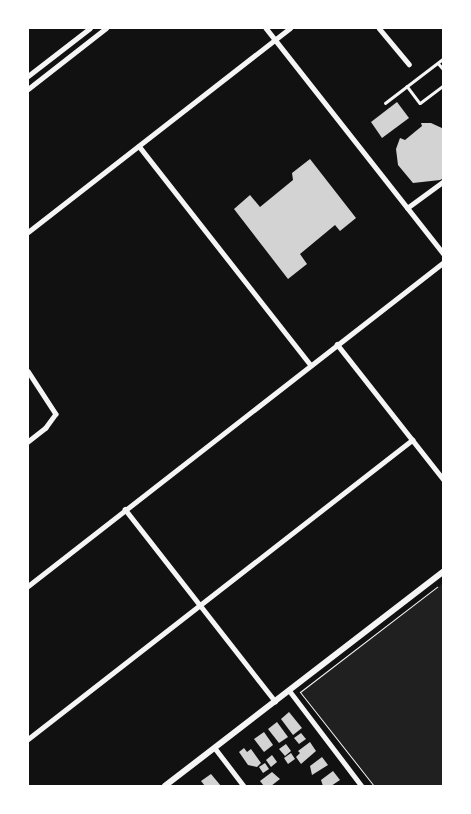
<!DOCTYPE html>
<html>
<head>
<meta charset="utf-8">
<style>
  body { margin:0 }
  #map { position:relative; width:471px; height:814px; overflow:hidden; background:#111; font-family:Rubik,sans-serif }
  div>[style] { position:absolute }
  .green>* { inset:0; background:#202020 }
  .building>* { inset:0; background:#d3d3d3 }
  .path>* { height:1px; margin:-0.5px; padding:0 0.5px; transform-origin:0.5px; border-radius:0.5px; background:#f5f5f5 }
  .service>* { height:2.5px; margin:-1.25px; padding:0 1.25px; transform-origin:1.25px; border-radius:1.25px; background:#f5f5f5 }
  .minor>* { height:4.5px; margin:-2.25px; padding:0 2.25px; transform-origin:2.25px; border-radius:2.25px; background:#f5f5f5 }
  .tertiary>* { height:5.5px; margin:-2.75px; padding:0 2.75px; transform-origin:2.75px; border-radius:2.75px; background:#f5f5f5 }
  span { translate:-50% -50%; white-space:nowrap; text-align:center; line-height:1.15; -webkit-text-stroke:4px #fff; paint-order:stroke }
  .frame { position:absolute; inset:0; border:29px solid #fff; pointer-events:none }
</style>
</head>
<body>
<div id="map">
  <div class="green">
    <div style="clip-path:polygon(443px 583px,443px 786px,374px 786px,300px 692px)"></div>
  </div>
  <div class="building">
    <div style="clip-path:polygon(397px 102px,409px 118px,382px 138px,371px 122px)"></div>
    <div style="clip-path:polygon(421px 123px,431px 123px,444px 129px,444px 178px,440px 180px,413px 183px,398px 165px,396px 149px,400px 138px,405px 140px,422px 126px)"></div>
    <div style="clip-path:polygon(310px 159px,356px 218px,340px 231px,335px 225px,300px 254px,307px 264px,288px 279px,234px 209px,250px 195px,260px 207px,293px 180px,292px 173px)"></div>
    <div style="clip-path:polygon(289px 712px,302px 728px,293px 735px,281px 719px)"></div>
    <div style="clip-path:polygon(277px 722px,288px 737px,279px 743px,268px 729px)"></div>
    <div style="clip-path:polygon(264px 732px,273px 745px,264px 752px,254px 739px)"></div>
    <div style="clip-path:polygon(301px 733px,306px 739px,299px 744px,294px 738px)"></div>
    <div style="clip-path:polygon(310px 742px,316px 751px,301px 764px,296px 757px,300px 753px,298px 751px)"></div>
    <div style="clip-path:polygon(286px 744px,291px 751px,285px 756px,279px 749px)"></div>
    <div style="clip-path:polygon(244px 748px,247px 752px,251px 749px,261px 763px,257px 767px,248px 765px,239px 752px)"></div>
    <div style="clip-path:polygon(291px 753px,295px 759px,288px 764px,284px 758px)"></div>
    <div style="clip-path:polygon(272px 755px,277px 762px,271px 767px,266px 760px)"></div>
    <div style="clip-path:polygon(322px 757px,328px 765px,312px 775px,310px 766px)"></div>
    <div style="clip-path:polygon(265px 763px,269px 769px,263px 773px,259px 767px)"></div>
    <div style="clip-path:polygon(333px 771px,340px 780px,331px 786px,323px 786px,321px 780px)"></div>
    <div style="clip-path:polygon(272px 772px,280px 779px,271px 786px,264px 786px,260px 781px)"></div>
    <div style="clip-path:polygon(211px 774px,221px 786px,205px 786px,201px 781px)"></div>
  </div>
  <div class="path">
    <div style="left:374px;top:786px;width:120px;rotate:-128.2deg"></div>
    <div style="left:300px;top:692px;width:173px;rotate:-37.5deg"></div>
  </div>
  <div class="service">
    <div style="left:438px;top:63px;width:9px;rotate:49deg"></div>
    <div style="left:407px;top:86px;width:21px;rotate:53deg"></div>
    <div style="left:420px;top:103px;width:30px;rotate:-37deg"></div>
    <div style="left:385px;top:103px;width:74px;rotate:-37.3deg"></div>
  </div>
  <div class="minor">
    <div style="left:266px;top:28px;width:288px;rotate:51.8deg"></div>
    <div style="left:379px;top:28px;width:47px;rotate:50.2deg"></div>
    <div style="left:28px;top:76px;width:78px;rotate:-37.7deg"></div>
    <div style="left:28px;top:89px;width:99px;rotate:-38deg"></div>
    <div style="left:139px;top:146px;width:278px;rotate:51.9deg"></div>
    <div style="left:407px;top:208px;width:46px;rotate:-36.1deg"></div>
    <div style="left:28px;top:232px;width:332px;rotate:-37.9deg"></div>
    <div style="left:337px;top:344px;width:173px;rotate:51.8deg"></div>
    <div style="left:28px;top:371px;width:51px;rotate:56.9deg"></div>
    <div style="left:56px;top:414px;width:17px;rotate:126deg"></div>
    <div style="left:46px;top:428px;width:23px;rotate:142deg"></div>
    <div style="left:125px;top:509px;width:244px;rotate:52deg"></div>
    <div style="left:28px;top:586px;width:527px;rotate:-37.91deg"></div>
    <div style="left:289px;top:690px;width:121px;rotate:52.8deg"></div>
    <div style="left:28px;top:739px;width:487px;rotate:-37.9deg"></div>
    <div style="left:215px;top:748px;width:48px;rotate:52.7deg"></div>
  </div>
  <div class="tertiary">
    <div style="left:165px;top:786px;width:352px;rotate:-37.6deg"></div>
  </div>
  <div class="frame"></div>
</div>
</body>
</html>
